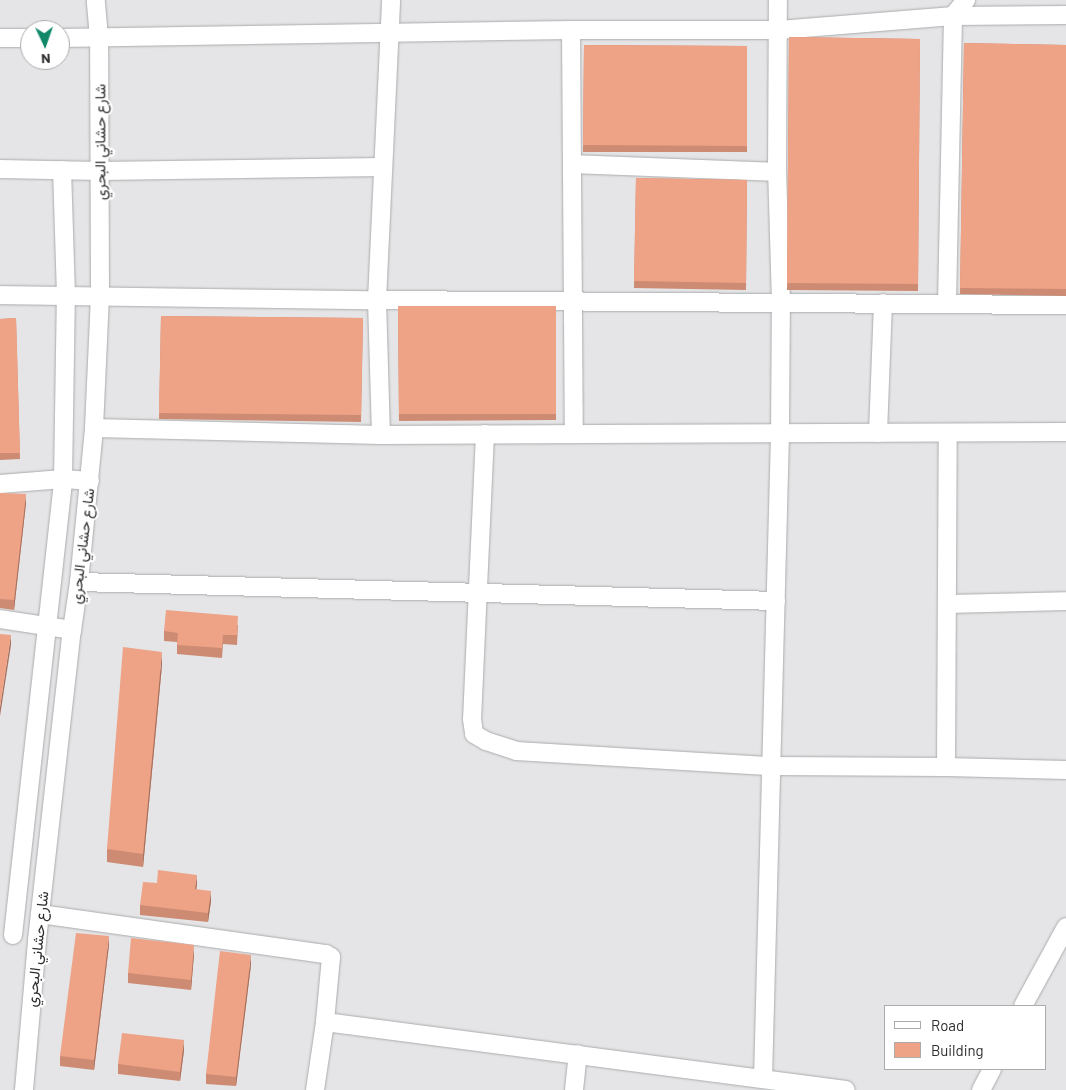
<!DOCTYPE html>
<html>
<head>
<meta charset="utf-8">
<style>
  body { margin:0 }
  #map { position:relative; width:1066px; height:1090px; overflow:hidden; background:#e5e5e7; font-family:Barlow,Vazirmatn,sans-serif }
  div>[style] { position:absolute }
  .roads { filter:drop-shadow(0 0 1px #aaabac) drop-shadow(0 0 1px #aaabac) }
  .minor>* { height:18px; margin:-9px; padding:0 9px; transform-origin:9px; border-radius:9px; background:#fff }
  .wall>* { inset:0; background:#cd8b73 }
  .shaded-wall>* { inset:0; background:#a7715e }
  .building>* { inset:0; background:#eea286 }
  span { translate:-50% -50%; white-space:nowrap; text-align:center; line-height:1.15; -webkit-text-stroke:4px #fff; paint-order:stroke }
  .street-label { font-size:15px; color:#2e2e2f }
  .legend { position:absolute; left:884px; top:1005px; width:162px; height:65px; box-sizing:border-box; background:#fff; border:1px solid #ababac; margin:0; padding:6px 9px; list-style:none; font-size:15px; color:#2e2e2f }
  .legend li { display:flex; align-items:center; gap:10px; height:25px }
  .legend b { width:25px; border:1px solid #ababac }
  .north { position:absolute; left:20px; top:20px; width:50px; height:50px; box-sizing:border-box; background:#fff; border:1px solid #ababac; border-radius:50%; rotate:177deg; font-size:14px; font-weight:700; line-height:20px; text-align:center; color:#2e2e2f }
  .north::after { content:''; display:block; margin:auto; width:18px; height:22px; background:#118868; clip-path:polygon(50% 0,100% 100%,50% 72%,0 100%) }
</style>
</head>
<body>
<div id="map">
  <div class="roads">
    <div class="minor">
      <div style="left:571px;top:30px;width:404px;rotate:89.6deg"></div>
      <div style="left:0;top:38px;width:30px"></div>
      <div style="left:60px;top:38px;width:511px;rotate:-0.9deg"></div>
      <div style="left:571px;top:30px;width:208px"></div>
      <div style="left:779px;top:30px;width:175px;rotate:-4.6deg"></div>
      <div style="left:953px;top:16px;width:113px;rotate:-0.5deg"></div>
      <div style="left:573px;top:164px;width:204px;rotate:2.2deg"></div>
      <div style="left:0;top:169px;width:100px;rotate:1.1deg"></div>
      <div style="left:100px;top:171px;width:283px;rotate:-0.8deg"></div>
      <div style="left:0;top:295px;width:377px;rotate:0.8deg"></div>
      <div style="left:377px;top:300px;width:300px;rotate:-87.3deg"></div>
      <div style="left:947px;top:303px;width:287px;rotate:-88.8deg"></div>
      <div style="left:953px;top:16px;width:21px;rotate:-51deg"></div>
      <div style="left:94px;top:428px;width:287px;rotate:1.4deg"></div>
      <div style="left:381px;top:435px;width:685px;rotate:-0.25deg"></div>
      <div style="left:878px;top:433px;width:130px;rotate:-87.8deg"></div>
      <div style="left:485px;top:434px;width:285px;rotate:92.6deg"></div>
      <div style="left:472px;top:719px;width:15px;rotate:82deg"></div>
      <div style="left:474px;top:734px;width:14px;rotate:30deg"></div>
      <div style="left:486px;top:741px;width:32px;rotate:18deg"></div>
      <div style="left:516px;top:751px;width:256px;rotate:3.4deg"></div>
      <div style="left:772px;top:766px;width:174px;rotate:0.3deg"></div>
      <div style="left:946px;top:767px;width:120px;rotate:1.4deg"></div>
      <div style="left:381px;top:435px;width:135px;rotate:-91.7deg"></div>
      <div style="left:377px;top:300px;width:689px;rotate:0.42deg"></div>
      <div style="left:0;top:484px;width:63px;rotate:-4.5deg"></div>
      <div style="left:63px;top:479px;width:27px;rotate:4deg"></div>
      <div style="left:79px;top:582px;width:697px;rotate:1.56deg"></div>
      <div style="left:947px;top:604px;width:119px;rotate:-1.4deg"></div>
      <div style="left:0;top:619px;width:73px;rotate:8.7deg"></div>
      <div style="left:946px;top:767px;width:334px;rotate:-89.7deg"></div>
      <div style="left:40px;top:914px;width:289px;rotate:8deg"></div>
      <div style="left:326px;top:954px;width:6px;rotate:31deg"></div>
      <div style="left:331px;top:957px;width:65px;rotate:95.3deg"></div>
      <div style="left:13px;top:935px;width:459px;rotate:-83.7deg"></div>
      <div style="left:63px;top:479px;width:183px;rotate:-89.1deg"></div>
      <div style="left:66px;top:296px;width:126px;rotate:-91.8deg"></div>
      <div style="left:1023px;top:1006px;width:90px;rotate:-61.4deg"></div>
      <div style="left:763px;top:1079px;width:646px;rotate:-88.49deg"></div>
      <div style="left:780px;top:433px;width:130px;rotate:-89.6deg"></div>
      <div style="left:781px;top:303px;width:131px;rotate:-91.7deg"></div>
      <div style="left:777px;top:172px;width:172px;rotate:-89.7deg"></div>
      <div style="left:24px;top:1090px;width:151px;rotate:-85deg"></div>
      <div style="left:37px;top:940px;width:312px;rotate:-83.6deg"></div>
      <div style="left:72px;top:630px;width:49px;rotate:-81.7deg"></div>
      <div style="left:79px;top:582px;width:155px;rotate:-84.4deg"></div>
      <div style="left:94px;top:428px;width:133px;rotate:-87.4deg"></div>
      <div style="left:100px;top:295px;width:257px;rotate:-90.2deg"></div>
      <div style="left:99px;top:38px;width:38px;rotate:-95deg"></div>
      <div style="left:315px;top:1090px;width:69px;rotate:-81.6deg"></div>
      <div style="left:325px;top:1022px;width:525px;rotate:7.44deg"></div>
      <div style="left:574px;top:1090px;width:36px;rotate:-84deg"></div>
      <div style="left:981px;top:1090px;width:24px;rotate:-62deg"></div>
    </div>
  </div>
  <div class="wall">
    <div style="clip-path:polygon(789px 37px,920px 39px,918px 291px,787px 290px)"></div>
    <div style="clip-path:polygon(964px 43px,1066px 45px,1066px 296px,960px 294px)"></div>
    <div style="clip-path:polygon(584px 45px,747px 46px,747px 152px,583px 152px)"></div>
    <div style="clip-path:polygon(636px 178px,747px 180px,746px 290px,634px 288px)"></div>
    <div style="clip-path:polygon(398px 306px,556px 306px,556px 420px,399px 421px)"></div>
    <div style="clip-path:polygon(161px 316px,363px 318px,361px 422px,159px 419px)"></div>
    <div style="clip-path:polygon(16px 318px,20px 459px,0 460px,0 319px)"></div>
    <div style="clip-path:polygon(0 493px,26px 503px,14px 610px,0 608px)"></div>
    <div style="clip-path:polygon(238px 625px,237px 645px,223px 644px,222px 658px,177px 654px,177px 642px,164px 641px,164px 631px)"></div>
    <div style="clip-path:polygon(162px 665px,143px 867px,107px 862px,107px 849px)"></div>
    <div style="clip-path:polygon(197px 884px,196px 889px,211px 901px,208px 922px,140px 915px,140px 905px)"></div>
    <div style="clip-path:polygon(109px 945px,94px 1070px,60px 1066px,60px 1056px)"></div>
    <div style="clip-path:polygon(194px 954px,191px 990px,128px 983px,128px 973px)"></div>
    <div style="clip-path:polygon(251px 965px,236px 1086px,206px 1084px,206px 1074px)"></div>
    <div style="clip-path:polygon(184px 1050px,180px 1081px,118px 1074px,118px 1064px)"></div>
  </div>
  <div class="shaded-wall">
    <div style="clip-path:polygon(26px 494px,26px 503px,14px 610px,14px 600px)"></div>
    <div style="clip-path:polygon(11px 635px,11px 645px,0 716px,0 707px)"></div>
    <div style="clip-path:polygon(162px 652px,162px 665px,143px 867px,143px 854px)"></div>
    <div style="clip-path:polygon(197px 875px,197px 884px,195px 899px,195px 889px)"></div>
    <div style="clip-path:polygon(211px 891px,211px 901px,208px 922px,208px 913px)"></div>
    <div style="clip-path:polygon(109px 936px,109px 945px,94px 1070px,94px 1060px)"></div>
    <div style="clip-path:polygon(194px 945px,194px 954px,191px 990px,191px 980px)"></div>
    <div style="clip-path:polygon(251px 955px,251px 965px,236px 1086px,236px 1077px)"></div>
    <div style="clip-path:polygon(184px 1040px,184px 1050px,180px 1081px,180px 1072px)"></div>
  </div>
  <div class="building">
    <div style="clip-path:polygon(789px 37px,920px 39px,918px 284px,787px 283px)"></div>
    <div style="clip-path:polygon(964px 43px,1066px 45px,1066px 289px,960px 288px)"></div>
    <div style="clip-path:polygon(584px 45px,747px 46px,747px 146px,583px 145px)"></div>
    <div style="clip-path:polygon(636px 178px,747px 180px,746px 283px,634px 281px)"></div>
    <div style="clip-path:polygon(398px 306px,556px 306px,556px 414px,399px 414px)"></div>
    <div style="clip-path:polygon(161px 316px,363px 318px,361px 415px,159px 413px)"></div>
    <div style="clip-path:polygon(16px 318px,20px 453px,0 453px,0 319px)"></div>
    <div style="clip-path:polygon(0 493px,26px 494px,14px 600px,0 599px)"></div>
    <div style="clip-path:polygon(166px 610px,238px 616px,237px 635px,223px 635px,222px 648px,177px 645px,178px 633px,164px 631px)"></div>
    <div style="clip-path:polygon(0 634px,11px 635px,0 707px)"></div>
    <div style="clip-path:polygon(123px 647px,162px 652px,143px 854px,107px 849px)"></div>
    <div style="clip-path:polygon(158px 870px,197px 875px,195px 889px,211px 891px,208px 913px,140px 905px,143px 882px,157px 883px)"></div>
    <div style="clip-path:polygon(76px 933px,109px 936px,94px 1060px,60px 1056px)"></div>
    <div style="clip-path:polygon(131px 938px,194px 945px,191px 980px,128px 973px)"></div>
    <div style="clip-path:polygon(220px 951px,251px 955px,236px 1077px,206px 1074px)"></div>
    <div style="clip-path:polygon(122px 1033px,184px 1040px,180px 1072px,118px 1064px)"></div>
  </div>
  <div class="street-label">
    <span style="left:100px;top:142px;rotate:-90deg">شارع حشاني البحري</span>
    <span style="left:82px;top:546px;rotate:-83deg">شارع حشاني البحري</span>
    <span style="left:37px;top:949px;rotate:-84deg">شارع حشاني البحري</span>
  </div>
  <ul class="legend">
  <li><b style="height:6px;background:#fff"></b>Road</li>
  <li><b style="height:14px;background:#eea286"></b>Building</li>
  </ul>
  <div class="north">N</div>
</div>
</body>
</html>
